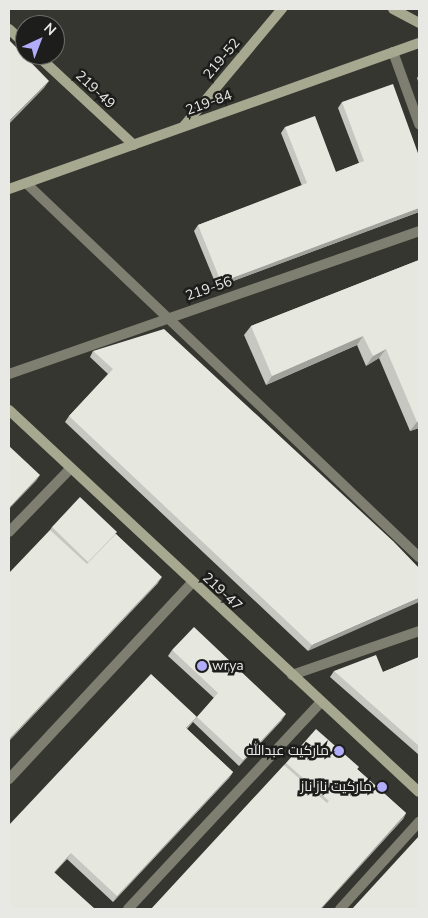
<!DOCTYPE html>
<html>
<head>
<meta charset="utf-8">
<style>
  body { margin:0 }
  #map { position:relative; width:428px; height:918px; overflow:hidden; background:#363630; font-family:"Nunito Sans",Cairo,sans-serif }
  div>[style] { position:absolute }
  .street>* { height:10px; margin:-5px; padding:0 5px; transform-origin:5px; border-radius:5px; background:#7e7f70 }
  .secondary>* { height:10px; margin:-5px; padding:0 5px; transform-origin:5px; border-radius:5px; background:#a6a88f }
  .wall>* { inset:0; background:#c6c7c0 }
  .shaded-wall>* { inset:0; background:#a1a29c }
  .building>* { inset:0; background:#e6e7df }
  .dots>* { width:14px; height:14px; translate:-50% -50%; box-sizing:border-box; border:2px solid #1d1d1b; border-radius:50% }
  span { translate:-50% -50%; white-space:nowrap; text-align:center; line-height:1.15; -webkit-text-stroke:5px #1d1d1b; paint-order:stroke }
  .street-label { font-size:14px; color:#e8e8e4 }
  .poi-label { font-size:14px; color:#e8e8e4 }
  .left { translate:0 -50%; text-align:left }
  .right { translate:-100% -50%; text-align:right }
  .frame { position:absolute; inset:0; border:10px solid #e8e8e4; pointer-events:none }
  .north { position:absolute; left:15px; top:15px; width:50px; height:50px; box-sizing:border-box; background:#1d1d1b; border:1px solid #6e6e6b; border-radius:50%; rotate:43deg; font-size:14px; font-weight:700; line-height:20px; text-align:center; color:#e8e8e4 }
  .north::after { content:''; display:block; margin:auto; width:18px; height:22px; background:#b1adfa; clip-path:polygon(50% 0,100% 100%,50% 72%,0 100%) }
</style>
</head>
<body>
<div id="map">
  <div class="street">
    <div style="left:393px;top:52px;width:77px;rotate:70.1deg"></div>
    <div style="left:26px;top:183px;width:543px;rotate:43.58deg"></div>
    <div style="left:9px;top:374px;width:434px;rotate:-19.2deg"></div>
    <div style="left:9px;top:532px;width:89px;rotate:-45.9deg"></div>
    <div style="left:292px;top:675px;width:134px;rotate:-19.1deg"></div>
    <div style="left:9px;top:779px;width:268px;rotate:-47deg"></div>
    <div style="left:128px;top:909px;width:283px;rotate:-47deg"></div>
    <div style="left:340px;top:909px;width:118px;rotate:-47.8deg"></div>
  </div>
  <div class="secondary">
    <div style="left:393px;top:9px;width:30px;rotate:28deg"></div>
    <div style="left:9px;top:29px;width:22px;rotate:43deg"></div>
    <div style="left:37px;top:55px;width:132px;rotate:42.9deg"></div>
    <div style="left:184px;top:126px;width:153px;rotate:-50.1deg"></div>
    <div style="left:9px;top:189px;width:435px;rotate:-19.6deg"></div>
    <div style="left:9px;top:410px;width:560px;rotate:42.98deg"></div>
  </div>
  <div class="wall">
    <div style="clip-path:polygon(419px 75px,419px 84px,417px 78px)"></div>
    <div style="clip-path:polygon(342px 102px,419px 156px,419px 212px,217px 287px,194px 231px,198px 225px,302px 186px,281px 133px,285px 127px,336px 172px,359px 163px,338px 108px)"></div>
    <div style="clip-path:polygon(419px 260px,419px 428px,410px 431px,379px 358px,366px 366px,357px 345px,266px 385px,244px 335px,251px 326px)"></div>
    <div style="clip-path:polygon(93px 351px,394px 542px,308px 651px,65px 422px,69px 416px,108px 374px,90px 357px)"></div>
    <div style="clip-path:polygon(52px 527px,116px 534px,158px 583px,9px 741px,50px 530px)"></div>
    <div style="clip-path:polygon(172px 650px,282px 720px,239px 766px,193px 722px,187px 729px,233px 772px,229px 778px,113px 902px,67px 859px,55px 872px,9px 909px,197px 717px,214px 698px,168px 656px)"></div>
    <div style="clip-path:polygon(419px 657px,419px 755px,330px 677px,334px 671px,383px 672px)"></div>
    <div style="clip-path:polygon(286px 763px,357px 769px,406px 813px,403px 819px,321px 909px,284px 765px)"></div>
  </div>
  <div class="shaded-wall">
    <div style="clip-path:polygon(49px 81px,44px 88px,9px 124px,9px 121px)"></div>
    <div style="clip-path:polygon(419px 208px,419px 212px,217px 287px,221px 282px)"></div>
    <div style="clip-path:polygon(363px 336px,357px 345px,266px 385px,272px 376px)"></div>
    <div style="clip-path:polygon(386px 349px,379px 358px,366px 366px,373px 356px)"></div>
    <div style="clip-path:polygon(419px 421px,419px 428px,410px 431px,417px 422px)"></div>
    <div style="clip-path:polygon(40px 475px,36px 481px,9px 509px,9px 508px)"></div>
    <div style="clip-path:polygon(162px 577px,158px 583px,9px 741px,9px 739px)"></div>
    <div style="clip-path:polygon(419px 598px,419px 602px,308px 651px,312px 645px)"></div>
    <div style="clip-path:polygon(286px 714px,282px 720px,239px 766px,243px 760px)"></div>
    <div style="clip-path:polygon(233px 772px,229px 778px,113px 902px,117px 896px)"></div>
    <div style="clip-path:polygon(406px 813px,403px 819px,321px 909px,320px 909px)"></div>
    <div style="clip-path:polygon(71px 853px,67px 859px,50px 877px,54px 872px)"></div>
  </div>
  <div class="building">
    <div style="clip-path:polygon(10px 41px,49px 81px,9px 121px,9px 42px)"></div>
    <div style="clip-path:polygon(393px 84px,419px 156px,419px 208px,221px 282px,198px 225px,307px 183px,285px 127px,315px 116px,336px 172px,364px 161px,342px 102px)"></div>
    <div style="clip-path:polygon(419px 260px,419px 421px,417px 422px,386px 349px,373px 356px,363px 336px,272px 376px,251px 326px)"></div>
    <div style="clip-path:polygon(164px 329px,394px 542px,419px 568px,419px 598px,312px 645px,69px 416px,113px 369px,93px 351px)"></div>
    <div style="clip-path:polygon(9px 446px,40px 475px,9px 508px)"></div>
    <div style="clip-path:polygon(80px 497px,117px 532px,88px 562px,52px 527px)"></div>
    <div style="clip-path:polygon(50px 530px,87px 564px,116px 534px,162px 577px,9px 739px,9px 573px)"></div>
    <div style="clip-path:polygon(194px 627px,286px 714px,243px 760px,197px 717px,218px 693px,172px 650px)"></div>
    <div style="clip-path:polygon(376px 655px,383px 672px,419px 657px,419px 746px,334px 671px)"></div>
    <div style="clip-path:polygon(151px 674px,197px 717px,186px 728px,233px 772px,117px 896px,71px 853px,54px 872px,95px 909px,9px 909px,9px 825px)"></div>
    <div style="clip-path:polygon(316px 729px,359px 767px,329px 801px,286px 763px)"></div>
    <div style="clip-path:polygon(284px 765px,327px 803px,357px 769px,406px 813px,320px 909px,151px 909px)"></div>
    <div style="clip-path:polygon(419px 836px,419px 909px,352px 909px)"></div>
  </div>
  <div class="dots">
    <div style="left:202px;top:666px;background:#b1adfa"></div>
    <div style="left:339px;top:751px;background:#b1adfa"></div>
    <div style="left:382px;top:787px;background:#b1adfa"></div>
  </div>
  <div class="street-label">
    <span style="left:222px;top:59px;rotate:-50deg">219-52</span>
    <span style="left:95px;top:90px;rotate:43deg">219-49</span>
    <span style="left:209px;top:103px;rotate:-20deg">219-84</span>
    <span style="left:209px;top:289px;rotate:-19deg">219-56</span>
    <span style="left:222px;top:592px;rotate:43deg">219-47</span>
  </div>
  <div class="poi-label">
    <span class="left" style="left:212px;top:666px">wrya</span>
    <span class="right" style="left:329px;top:751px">ماركيت عبدالله</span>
    <span class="right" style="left:372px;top:787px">ماركيت ناز ناز</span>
  </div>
  <div class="frame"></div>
  <div class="north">N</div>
</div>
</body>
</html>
